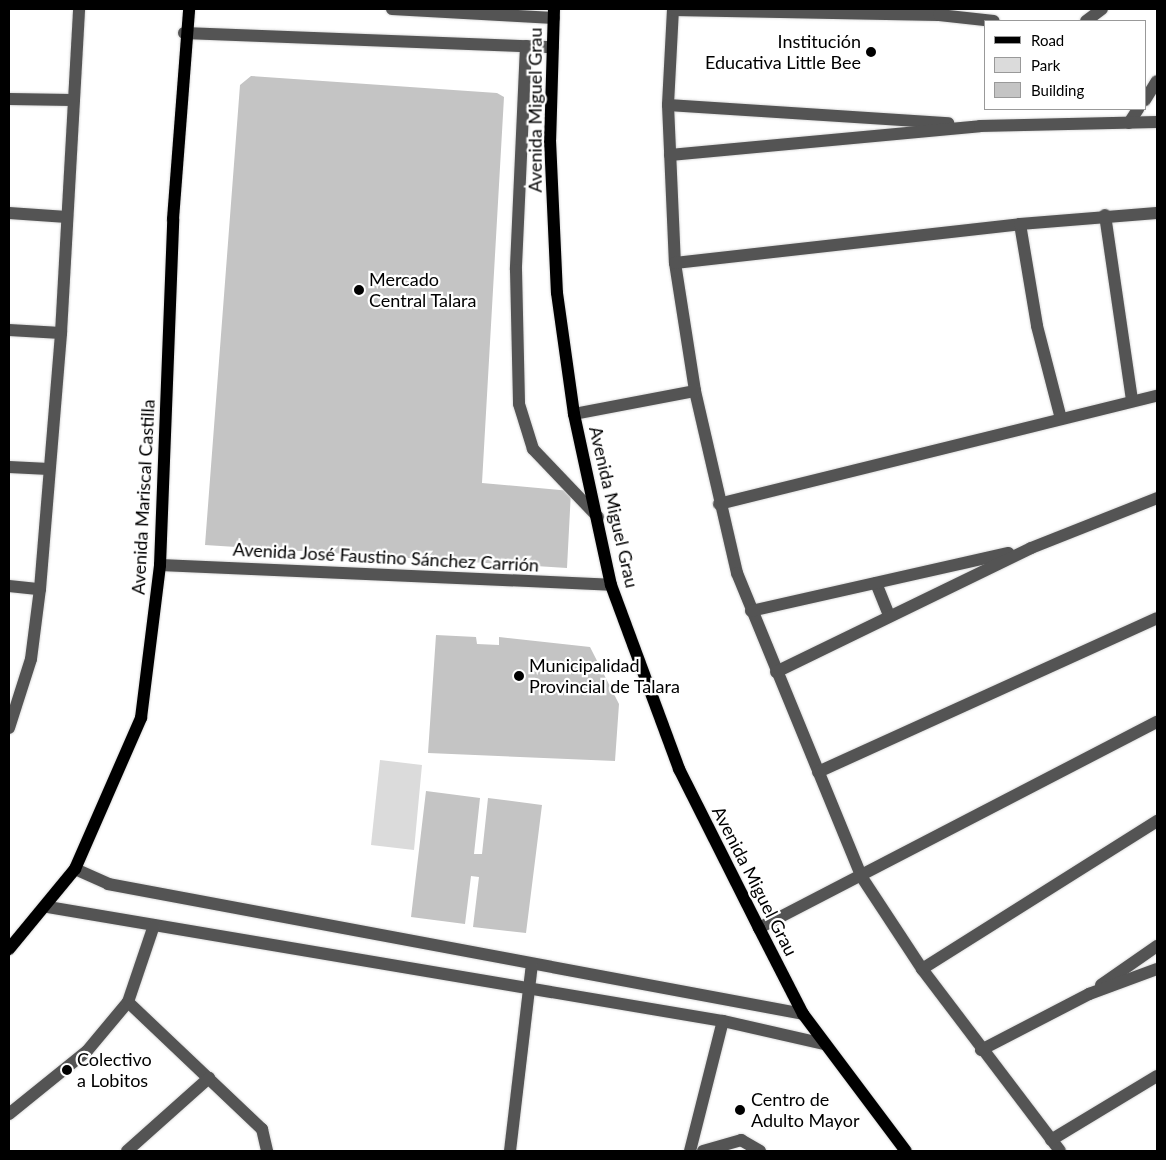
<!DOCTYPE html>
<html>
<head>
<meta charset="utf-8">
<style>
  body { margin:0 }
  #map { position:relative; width:1166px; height:1160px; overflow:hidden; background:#fff; font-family:Lato,sans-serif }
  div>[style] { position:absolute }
  .green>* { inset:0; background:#dbdbdb }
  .building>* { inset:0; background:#c4c4c4 }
  .roads { filter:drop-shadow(0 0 1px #dbdbdb) drop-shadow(0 0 1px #dbdbdb) }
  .minor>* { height:12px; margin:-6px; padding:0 6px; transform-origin:6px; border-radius:6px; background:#545454 }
  .major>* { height:12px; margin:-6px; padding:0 6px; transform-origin:6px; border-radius:6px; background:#000 }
  .dots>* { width:14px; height:14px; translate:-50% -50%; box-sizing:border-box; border:2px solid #fff; border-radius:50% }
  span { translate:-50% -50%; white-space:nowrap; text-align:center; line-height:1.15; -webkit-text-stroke:4.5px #fff; paint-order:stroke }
  .poi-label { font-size:18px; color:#000 }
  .right { translate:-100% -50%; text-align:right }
  .left { translate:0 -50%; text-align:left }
  .street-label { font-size:18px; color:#000 }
  .frame { position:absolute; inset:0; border:10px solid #000; pointer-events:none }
  .legend { position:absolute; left:984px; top:20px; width:162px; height:90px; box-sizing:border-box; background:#fff; border:1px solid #999; margin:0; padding:6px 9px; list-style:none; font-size:15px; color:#000 }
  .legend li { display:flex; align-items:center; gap:10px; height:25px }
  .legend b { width:25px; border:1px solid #999 }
</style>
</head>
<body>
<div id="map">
  <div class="green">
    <div style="clip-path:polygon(380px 760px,422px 765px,414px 850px,371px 845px)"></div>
  </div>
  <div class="building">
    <div style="clip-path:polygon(251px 76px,497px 93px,504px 97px,482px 483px,571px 491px,567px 568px,205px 545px,240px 85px)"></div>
    <div style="clip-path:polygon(436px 635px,476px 637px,477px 644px,499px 645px,499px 637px,590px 647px,619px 704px,615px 761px,428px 753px)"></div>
    <div style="clip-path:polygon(426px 791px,480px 798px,474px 854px,482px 854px,488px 798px,542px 805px,526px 933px,473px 927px,479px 877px,471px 876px,465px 924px,411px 917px)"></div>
  </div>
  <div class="roads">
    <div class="minor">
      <div style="left:392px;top:9px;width:162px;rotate:3.2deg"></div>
      <div style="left:673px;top:9px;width:96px;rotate:93deg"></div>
      <div style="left:668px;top:105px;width:158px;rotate:87.5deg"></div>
      <div style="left:675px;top:263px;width:130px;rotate:81.1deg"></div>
      <div style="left:695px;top:391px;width:187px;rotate:77deg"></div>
      <div style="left:737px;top:573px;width:327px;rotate:67.7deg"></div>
      <div style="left:861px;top:876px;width:111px;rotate:56.7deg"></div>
      <div style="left:922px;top:969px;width:228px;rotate:52.8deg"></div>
      <div style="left:673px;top:10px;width:266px;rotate:1.1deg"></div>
      <div style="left:939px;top:15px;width:55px;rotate:6.2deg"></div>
      <div style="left:1086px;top:21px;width:20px;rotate:-37deg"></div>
      <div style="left:184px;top:33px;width:369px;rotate:2.2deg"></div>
      <div style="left:526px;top:46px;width:224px;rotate:92.6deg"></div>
      <div style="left:516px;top:270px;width:134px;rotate:88.7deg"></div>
      <div style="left:519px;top:404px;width:47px;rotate:72.7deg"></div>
      <div style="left:533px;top:449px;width:94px;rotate:46.3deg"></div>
      <div style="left:9px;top:99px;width:63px;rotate:0.9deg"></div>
      <div style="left:1145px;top:100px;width:22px;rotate:-58deg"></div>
      <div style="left:668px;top:105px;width:281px;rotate:3.7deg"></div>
      <div style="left:1129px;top:123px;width:17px;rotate:-57deg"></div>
      <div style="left:670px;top:155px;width:311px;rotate:-5.3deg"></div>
      <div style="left:980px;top:126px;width:177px;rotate:-1.3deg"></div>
      <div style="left:9px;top:213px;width:58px;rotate:3.9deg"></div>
      <div style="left:1105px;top:215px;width:188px;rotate:81.7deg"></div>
      <div style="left:1020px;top:224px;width:103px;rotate:80.5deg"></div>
      <div style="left:1037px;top:326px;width:96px;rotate:75.5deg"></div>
      <div style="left:675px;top:263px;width:347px;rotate:-6.4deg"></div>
      <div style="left:1020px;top:224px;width:137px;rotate:-4.6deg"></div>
      <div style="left:9px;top:330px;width:52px;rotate:3.3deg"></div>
      <div style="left:574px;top:414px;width:123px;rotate:-10.8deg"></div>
      <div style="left:9px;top:467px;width:40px;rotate:2.9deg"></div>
      <div style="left:719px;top:504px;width:451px;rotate:-13.9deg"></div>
      <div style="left:160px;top:565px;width:451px;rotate:2.5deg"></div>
      <div style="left:876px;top:583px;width:35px;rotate:68deg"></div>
      <div style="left:9px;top:586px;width:31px;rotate:6deg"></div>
      <div style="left:751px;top:611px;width:264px;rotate:-12.7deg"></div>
      <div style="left:776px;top:672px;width:284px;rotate:-25.9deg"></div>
      <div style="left:1031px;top:548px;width:136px;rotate:-21.6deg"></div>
      <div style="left:9px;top:728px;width:72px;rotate:-72.3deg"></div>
      <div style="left:31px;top:659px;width:71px;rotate:-82.7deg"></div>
      <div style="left:40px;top:589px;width:257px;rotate:-85.3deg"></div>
      <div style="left:61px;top:333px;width:324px;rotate:-86.8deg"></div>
      <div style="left:818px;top:772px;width:372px;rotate:-24.4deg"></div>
      <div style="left:75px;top:869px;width:36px;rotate:24deg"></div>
      <div style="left:108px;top:884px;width:707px;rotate:10.59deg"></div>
      <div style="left:48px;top:907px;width:685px;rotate:9.59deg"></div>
      <div style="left:723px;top:1021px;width:104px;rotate:12.8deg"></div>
      <div style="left:759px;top:928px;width:448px;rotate:-27.4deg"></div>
      <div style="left:922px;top:969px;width:278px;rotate:-32.2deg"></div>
      <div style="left:1101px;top:985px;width:68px;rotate:-34.9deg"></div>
      <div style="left:128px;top:1002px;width:185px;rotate:43.5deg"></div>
      <div style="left:262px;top:1129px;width:23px;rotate:77deg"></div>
      <div style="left:981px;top:1050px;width:122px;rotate:-27.4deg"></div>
      <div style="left:1089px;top:994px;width:72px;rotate:-20.2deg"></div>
      <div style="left:9px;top:1114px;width:100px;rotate:-38.9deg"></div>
      <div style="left:87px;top:1051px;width:64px;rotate:-50.1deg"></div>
      <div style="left:128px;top:1002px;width:81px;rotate:-71.3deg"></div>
      <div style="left:1051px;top:1140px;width:124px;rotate:-31.1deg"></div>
      <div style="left:127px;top:1151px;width:110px;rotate:-41.7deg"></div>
      <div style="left:510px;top:1151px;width:187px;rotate:-83.3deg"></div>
      <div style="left:690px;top:1151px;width:134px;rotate:-75.8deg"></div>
      <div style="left:703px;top:1151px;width:40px;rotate:-16deg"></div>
      <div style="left:741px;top:1140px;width:22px;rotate:30deg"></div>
    </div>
    <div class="major">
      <div style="left:554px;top:9px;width:131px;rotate:91.7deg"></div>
      <div style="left:550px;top:140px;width:153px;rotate:87.4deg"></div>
      <div style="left:557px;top:293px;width:122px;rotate:82deg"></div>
      <div style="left:574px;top:414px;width:175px;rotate:77.8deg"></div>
      <div style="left:611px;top:585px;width:196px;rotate:69.7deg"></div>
      <div style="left:679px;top:769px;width:178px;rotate:63.3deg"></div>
      <div style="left:759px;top:928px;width:97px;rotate:62.9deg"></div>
      <div style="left:803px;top:1014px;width:171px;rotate:53.1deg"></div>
      <div style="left:9px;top:949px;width:104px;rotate:-50.5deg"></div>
      <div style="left:75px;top:869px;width:165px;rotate:-66.4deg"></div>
      <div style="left:141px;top:718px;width:154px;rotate:-82.9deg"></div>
      <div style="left:160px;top:565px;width:346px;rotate:-87.8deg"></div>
      <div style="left:173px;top:219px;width:211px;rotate:-85.6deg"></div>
    </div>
  </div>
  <div class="dots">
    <div style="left:871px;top:52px;background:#000"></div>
    <div style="left:359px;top:290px;background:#000"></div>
    <div style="left:519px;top:676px;background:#000"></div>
    <div style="left:67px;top:1070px;background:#000"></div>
    <div style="left:740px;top:1110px;background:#000"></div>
  </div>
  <div class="poi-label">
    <span class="right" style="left:861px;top:52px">Institución<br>Educativa Little Bee</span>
    <span class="left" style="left:369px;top:290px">Mercado<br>Central Talara</span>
    <span class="left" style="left:529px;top:676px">Municipalidad<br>Provincial de Talara</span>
    <span class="left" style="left:77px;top:1070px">Colectivo<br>a Lobitos</span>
    <span class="left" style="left:751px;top:1110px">Centro de<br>Adulto Mayor</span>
  </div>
  <div class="street-label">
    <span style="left:535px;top:110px;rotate:-90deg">Avenida Miguel Grau</span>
    <span style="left:143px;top:497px;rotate:-87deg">Avenida Mariscal Castilla</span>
    <span style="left:614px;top:507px;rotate:77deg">Avenida Miguel Grau</span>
    <span style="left:386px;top:557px;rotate:3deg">Avenida José Faustino Sánchez Carrión</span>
    <span style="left:755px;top:881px;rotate:63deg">Avenida Miguel Grau</span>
  </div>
  <div class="frame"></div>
  <ul class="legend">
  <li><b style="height:6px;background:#000"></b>Road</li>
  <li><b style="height:14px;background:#dbdbdb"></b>Park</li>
  <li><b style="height:14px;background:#c4c4c4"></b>Building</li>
  </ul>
</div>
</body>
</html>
